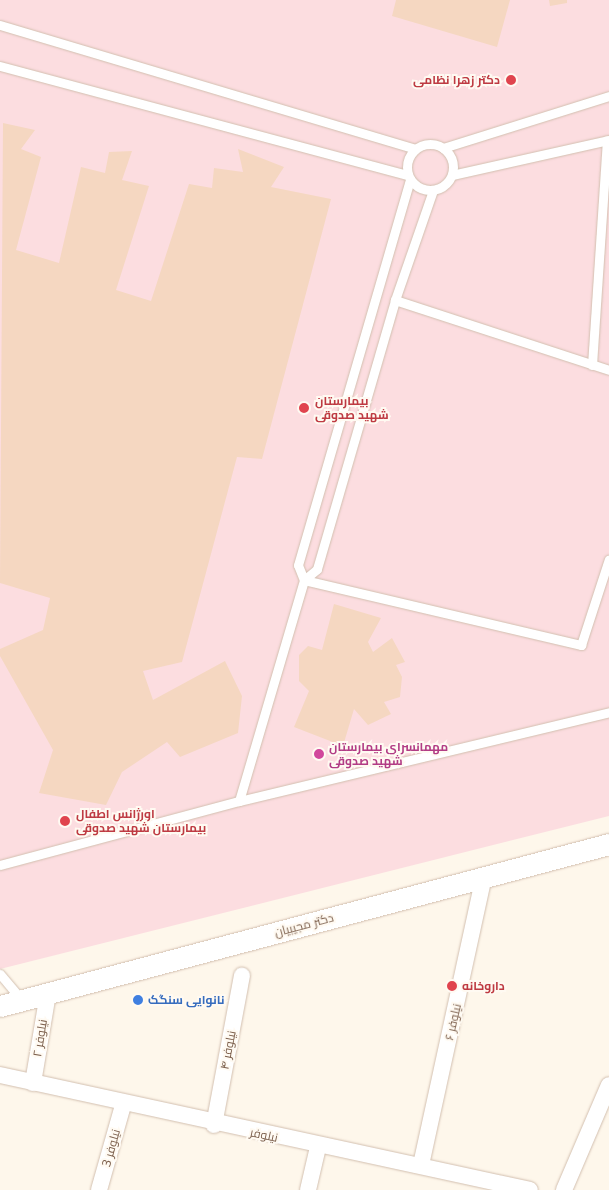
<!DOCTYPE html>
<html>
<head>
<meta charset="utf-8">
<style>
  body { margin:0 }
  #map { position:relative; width:609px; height:1190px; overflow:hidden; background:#fef7eb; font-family:"Noto Sans",Cairo,sans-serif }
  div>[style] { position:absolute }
  .medical>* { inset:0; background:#fcdde0 }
  .building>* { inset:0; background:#f5d7c1 }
  .roads { filter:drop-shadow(0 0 1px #d2bfaf) drop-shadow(0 0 1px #d2bfaf) }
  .service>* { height:9px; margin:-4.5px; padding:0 4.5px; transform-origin:4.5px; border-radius:4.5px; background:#fff }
  .service>.ring { margin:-4.5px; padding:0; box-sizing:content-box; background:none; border:9px solid #fff; border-radius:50% }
  .minor>* { height:16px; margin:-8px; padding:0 8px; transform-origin:8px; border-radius:8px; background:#fff }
  .tertiary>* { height:21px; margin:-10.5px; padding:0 10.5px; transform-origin:10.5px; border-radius:10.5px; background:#fff }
  .dots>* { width:14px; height:14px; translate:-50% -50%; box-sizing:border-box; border:2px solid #fffaf2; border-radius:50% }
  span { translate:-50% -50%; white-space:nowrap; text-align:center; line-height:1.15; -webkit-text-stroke:4px #fffaf2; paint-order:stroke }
  .health-label { font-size:12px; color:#be3a42; font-weight:700 }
  .right { translate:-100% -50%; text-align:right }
  .left { translate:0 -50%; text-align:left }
  .hotel-label { font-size:12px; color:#b23c85; font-weight:700 }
  .street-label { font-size:12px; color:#7b5e4b }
  .shop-label { font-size:12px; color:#366cbe; font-weight:700 }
</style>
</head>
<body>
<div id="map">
  <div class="medical">
    <div style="clip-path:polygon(0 0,609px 0,609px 816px,0 969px)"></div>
  </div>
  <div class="building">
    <div style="clip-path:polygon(396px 0,510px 0,497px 47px,392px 16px)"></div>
    <div style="clip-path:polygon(549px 0,567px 0,567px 3px,550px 6px)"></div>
    <div style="clip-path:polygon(3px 123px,35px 130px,21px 149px,41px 157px,16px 250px,59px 263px,81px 167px,105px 173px,109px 152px,132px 151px,122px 180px,149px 186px,116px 290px,151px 301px,189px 184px,212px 188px,214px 168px,243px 172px,238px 149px,284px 167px,271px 187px,331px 199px,262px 459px,237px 457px,182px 662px,143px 671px,153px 700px,225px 661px,242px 696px,238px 733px,180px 757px,167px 742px,122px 772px,106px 805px,39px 793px,53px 750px,0 656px,0 649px,43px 630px,50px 598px,0 583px)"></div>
    <div style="clip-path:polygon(334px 604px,381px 618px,368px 642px,373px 652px,392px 638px,405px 662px,396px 665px,402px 677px,400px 697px,384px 702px,391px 714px,368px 725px,354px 709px,343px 746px,294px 727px,309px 691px,299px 681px,299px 655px,308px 646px,322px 650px)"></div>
  </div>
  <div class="roads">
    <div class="service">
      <div style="left:0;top:25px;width:433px;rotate:16.6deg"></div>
      <div style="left:0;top:66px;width:422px;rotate:15deg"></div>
      <div class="ring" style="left:407px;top:144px;width:37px;height:37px"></div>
      <div style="left:443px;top:148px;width:174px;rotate:-17.4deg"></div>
      <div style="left:452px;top:175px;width:161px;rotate:-12.6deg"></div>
      <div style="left:395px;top:300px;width:225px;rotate:18.1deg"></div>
      <div style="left:592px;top:365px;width:225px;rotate:-86.2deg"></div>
      <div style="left:304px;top:580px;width:16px;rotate:-112deg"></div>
      <div style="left:298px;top:565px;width:402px;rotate:-73.8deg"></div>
      <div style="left:304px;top:580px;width:285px;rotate:13.2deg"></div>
      <div style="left:581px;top:645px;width:90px;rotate:-72deg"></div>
      <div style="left:239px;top:801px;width:230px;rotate:-73.6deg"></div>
      <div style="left:304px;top:580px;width:17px;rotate:-40deg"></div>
      <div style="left:317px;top:569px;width:280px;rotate:-73.8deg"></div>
      <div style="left:395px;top:300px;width:116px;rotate:-70.9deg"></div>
      <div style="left:0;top:865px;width:247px;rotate:-15deg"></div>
      <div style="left:239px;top:801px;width:381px;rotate:-13.5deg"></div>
      <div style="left:0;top:974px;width:34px;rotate:50deg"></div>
    </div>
    <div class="minor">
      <div style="left:0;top:1075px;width:542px;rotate:12.24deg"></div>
      <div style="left:33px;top:1083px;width:91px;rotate:-80.5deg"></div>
      <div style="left:214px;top:1125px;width:152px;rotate:-79.4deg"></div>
      <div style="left:421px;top:1165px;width:295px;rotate:-77.7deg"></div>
      <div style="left:99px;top:1190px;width:88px;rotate:-74.2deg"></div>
      <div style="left:308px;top:1190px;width:44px;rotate:-76.9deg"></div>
      <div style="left:564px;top:1190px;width:114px;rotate:-66.8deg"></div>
    </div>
    <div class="tertiary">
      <div style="left:0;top:1006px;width:630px;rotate:-14.9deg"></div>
    </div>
  </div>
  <div class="dots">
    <div style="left:511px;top:80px;background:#e0444e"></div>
    <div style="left:304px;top:408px;background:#e0444e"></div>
    <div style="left:319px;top:754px;background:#d1479c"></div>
    <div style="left:65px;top:821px;background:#e0444e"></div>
    <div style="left:452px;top:986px;background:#e0444e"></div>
    <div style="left:138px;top:1000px;background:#3f7fe0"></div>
  </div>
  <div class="health-label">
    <span class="right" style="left:500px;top:80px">دکتر زهرا نظامی</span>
    <span class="left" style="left:315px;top:408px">بیمارستان<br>شهید صدوقی</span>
    <span class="left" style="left:76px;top:821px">اورژانس اطفال<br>بیمارستان شهید صدوقی</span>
    <span class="left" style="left:462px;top:986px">داروخانه</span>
  </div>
  <div class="hotel-label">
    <span class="left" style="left:329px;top:754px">مهمانسرای بیمارستان<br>شهید صدوقی</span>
  </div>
  <div class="street-label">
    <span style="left:304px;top:925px;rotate:-15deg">دکتر مجیبیان</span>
    <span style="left:453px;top:1022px;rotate:-77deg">نیلوفر ۶</span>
    <span style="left:40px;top:1038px;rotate:-81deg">نیلوفر ۲</span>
    <span style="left:228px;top:1050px;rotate:-79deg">نیلوفر ۴</span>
    <span style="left:264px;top:1135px;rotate:12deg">نیلوفر</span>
    <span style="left:111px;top:1148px;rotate:-74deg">نیلوفر 3</span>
  </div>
  <div class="shop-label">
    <span class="left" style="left:148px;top:1000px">نانوایی سنگک</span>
  </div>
</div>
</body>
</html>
